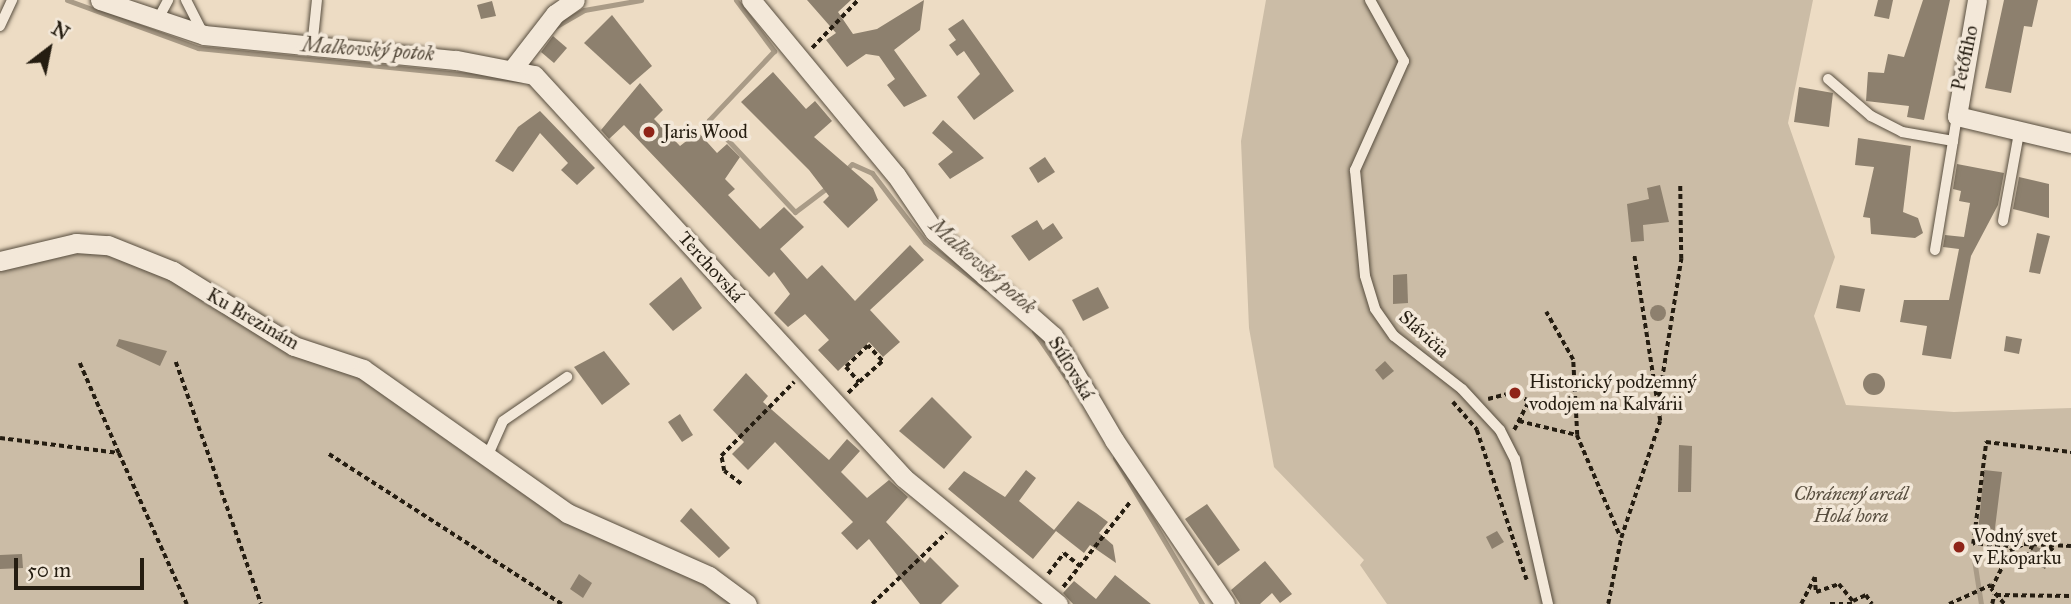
<!DOCTYPE html>
<html>
<head>
<meta charset="utf-8">
<style>
  body { margin:0 }
  #map { position:relative; width:2071px; height:604px; overflow:hidden; background:#eddcc4; font-family:"IM FELL Great Primer",serif }
  div>[style] { position:absolute }
  .green>* { inset:0; background:#cbbca6 }
  .stream>* { height:5px; margin:-2.5px; padding:0 2.5px; transform-origin:2.5px; border-radius:2.5px; background:#a99b87 }
  .building>* { inset:0; background:#8d806e }
  .round { border-radius:50% }
  .path>* { height:3.5px; margin-top:-1.75px; transform-origin:0; background:repeating-linear-gradient(90deg,#251d11 0 5px,transparent 0 8.5px) }
  .roads { filter:drop-shadow(0 0 2px #574d3e) drop-shadow(0 0 2px #574d3e) }
  .service>* { height:10px; margin:-5px; padding:0 5px; transform-origin:5px; border-radius:5px; background:#f3e8d9 }
  .minor>* { height:19px; margin:-9.5px; padding:0 9.5px; transform-origin:9.5px; border-radius:9.5px; background:#f3e8d9 }
  .dots>* { width:19px; height:19px; translate:-50% -50%; box-sizing:border-box; border:4px solid #f3e8d9; border-radius:50% }
  span { translate:-50% -50%; white-space:nowrap; text-align:center; line-height:1.15; -webkit-text-stroke:7px #f3e8d9; paint-order:stroke }
  .street-label { font-size:19px; color:#251d11 }
  .poi-label { font-size:19px; color:#251d11 }
  .left { translate:0 -50%; text-align:left }
  .park-label { font-size:19px; color:#574d3e; font-style:italic }
  .water-label { font-size:21px; color:#5a4f40; font-style:italic }
  .north { position:absolute; left:14px; top:14px; width:70px; height:70px; -webkit-text-stroke:5px #f3e8d9; paint-order:stroke; rotate:32deg; font-size:19px; font-weight:700; line-height:28px; text-align:center; color:#251d11 }
  .north::after { content:''; display:block; margin:auto; width:24px; height:32px; background:#251d11; clip-path:polygon(50% 0,100% 100%,50% 72%,0 100%) }
  .scale { position:absolute; left:14px; top:558px; width:130px; height:32px; box-sizing:border-box; border:4px solid #251d11; border-top:0; padding-left:9px; font-size:21px; line-height:24px; white-space:nowrap; color:#251d11; -webkit-text-stroke:5px #f3e8d9; paint-order:stroke }
</style>
</head>
<body>
<div id="map">
  <div class="green">
    <div style="clip-path:polygon(1266px 0,1813px 0,1788px 123px,1835px 257px,1814px 316px,1846px 405px,1954px 412px,2071px 408px,2071px 604px,1387px 604px,1360px 565px,1364px 560px,1274px 467px,1249px 328px,1241px 141px)"></div>
    <div style="clip-path:polygon(82px 242px,175px 273px,289px 340px,386px 382px,496px 475px,666px 547px,751px 604px,0 604px,0 260px)"></div>
  </div>
  <div class="stream">
    <div style="left:67px;top:0;width:140px;rotate:20.1deg"></div>
    <div style="left:198px;top:48px;width:325px;rotate:5.7deg"></div>
    <div style="left:736px;top:0;width:64px;rotate:53.3deg"></div>
    <div style="left:774px;top:51px;width:95px;rotate:133.3deg"></div>
    <div style="left:709px;top:120px;width:126px;rotate:46.9deg"></div>
    <div style="left:795px;top:212px;width:41px;rotate:-37.1deg"></div>
    <div style="left:553px;top:28px;width:36px;rotate:-30deg"></div>
    <div style="left:584px;top:10px;width:58px;rotate:-10deg"></div>
    <div style="left:846px;top:170px;width:8px;rotate:-45deg"></div>
    <div style="left:852px;top:164px;width:22px;rotate:24deg"></div>
    <div style="left:872px;top:173px;width:87px;rotate:52.5deg"></div>
    <div style="left:925px;top:242px;width:76px;rotate:37.5deg"></div>
    <div style="left:1034px;top:331px;width:67px;rotate:55.4deg"></div>
    <div style="left:1115px;top:458px;width:170px;rotate:59.2deg"></div>
    <div style="left:1973px;top:553px;width:52px;rotate:81.1deg"></div>
  </div>
  <div class="building">
    <div style="clip-path:polygon(807px 0,851px 0,838px 12px,853px 34px,877px 29px,924px 0,920px 30px,894px 50px,927px 96px,904px 107px,887px 85px,895px 79px,879px 56px,866px 54px,847px 67px,826px 40px,836px 33px)"></div>
    <div style="clip-path:polygon(1878px 0,1893px 0,1889px 19px,1874px 16px)"></div>
    <div style="clip-path:polygon(1923px 0,1950px 0,1924px 120px,1907px 117px,1909px 106px,1866px 101px,1868px 72px,1884px 73px,1888px 54px,1904px 57px)"></div>
    <div style="clip-path:polygon(2004px 0,2038px 0,2032px 27px,2024px 26px,2011px 93px,1985px 88px)"></div>
    <div style="clip-path:polygon(492px 1px,496px 16px,481px 19px,477px 5px)"></div>
    <div style="clip-path:polygon(612px 15px,652px 66px,630px 85px,584px 43px)"></div>
    <div style="clip-path:polygon(963px 19px,1014px 91px,974px 120px,957px 97px,980px 74px,964px 51px,957px 56px,949px 45px,956px 40px,948px 29px)"></div>
    <div style="clip-path:polygon(553px 36px,567px 48px,554px 63px,541px 52px)"></div>
    <div style="clip-path:polygon(773px 72px,806px 109px,815px 101px,832px 121px,814px 137px,873px 188px,878px 200px,848px 228px,823px 202px,829px 196px,809px 170px,741px 102px)"></div>
    <div style="clip-path:polygon(640px 83px,663px 110px,654px 119px,680px 146px,698px 132px,717px 153px,727px 144px,740px 157px,725px 179px,735px 189px,728px 195px,760px 229px,784px 207px,804px 227px,780px 249px,807px 279px,822px 265px,855px 301px,910px 245px,924px 260px,870px 310px,900px 342px,883px 357px,869px 342px,838px 371px,818px 350px,829px 340px,805px 314px,788px 327px,774px 313px,790px 294px,774px 272px,769px 277px,624px 125px,609px 139px,601px 130px)"></div>
    <div style="clip-path:polygon(1799px 87px,1833px 93px,1829px 127px,1794px 122px)"></div>
    <div style="clip-path:polygon(540px 111px,595px 168px,577px 185px,561px 170px,568px 163px,540px 133px,513px 172px,495px 161px,518px 127px)"></div>
    <div style="clip-path:polygon(943px 120px,984px 158px,950px 179px,938px 164px,953px 152px,932px 133px)"></div>
    <div style="clip-path:polygon(1858px 138px,1911px 146px,1903px 212px,1918px 218px,1923px 233px,1915px 238px,1871px 234px,1870px 218px,1863px 217px,1874px 167px,1855px 165px)"></div>
    <div style="clip-path:polygon(1045px 157px,1055px 172px,1038px 183px,1029px 168px)"></div>
    <div style="clip-path:polygon(1957px 164px,2004px 173px,1998px 205px,1971px 256px,1951px 359px,1922px 355px,1927px 326px,1900px 322px,1904px 300px,1949px 300px,1959px 249px,1943px 247px,1945px 235px,1964px 237px,1970px 203px,1959px 201px,1961px 191px,1953px 189px)"></div>
    <div style="clip-path:polygon(2019px 177px,2049px 184px,2049px 218px,2013px 209px)"></div>
    <div style="clip-path:polygon(1660px 185px,1669px 222px,1643px 225px,1644px 241px,1631px 242px,1627px 204px,1649px 199px,1647px 188px)"></div>
    <div style="clip-path:polygon(1037px 220px,1043px 230px,1053px 223px,1063px 238px,1029px 261px,1011px 236px)"></div>
    <div style="clip-path:polygon(2037px 233px,2050px 236px,2040px 274px,2029px 272px)"></div>
    <div style="clip-path:polygon(1407px 274px,1408px 303px,1393px 304px,1393px 275px)"></div>
    <div style="clip-path:polygon(681px 277px,702px 308px,673px 331px,649px 304px)"></div>
    <div style="clip-path:polygon(1840px 285px,1865px 289px,1860px 312px,1836px 308px)"></div>
    <div style="clip-path:polygon(1098px 287px,1109px 308px,1083px 321px,1072px 300px)"></div>
    <div class="round" style="left:1650px;top:305px;width:16px;height:16px"></div>
    <div style="clip-path:polygon(2006px 336px,2022px 339px,2019px 354px,2004px 351px)"></div>
    <div style="clip-path:polygon(119px 339px,167px 351px,160px 366px,116px 346px)"></div>
    <div style="clip-path:polygon(604px 351px,630px 384px,602px 405px,574px 367px)"></div>
    <div style="clip-path:polygon(1385px 361px,1394px 371px,1383px 380px,1375px 370px)"></div>
    <div style="clip-path:polygon(746px 373px,768px 396px,763px 402px,829px 460px,847px 439px,860px 451px,841px 472px,867px 498px,889px 480px,908px 497px,886px 522px,925px 563px,930px 557px,959px 586px,941px 604px,920px 604px,869px 539px,857px 550px,841px 533px,853px 522px,775px 442px,748px 470px,732px 454px,744px 442px,713px 410px)"></div>
    <div class="round" style="left:1863px;top:373px;width:22px;height:22px"></div>
    <div style="clip-path:polygon(932px 397px,972px 437px,944px 469px,899px 431px)"></div>
    <div style="clip-path:polygon(680px 414px,693px 435px,682px 442px,668px 422px)"></div>
    <div style="clip-path:polygon(1679px 445px,1692px 446px,1691px 492px,1678px 492px)"></div>
    <div style="clip-path:polygon(1026px 470px,1036px 478px,1019px 501px,1054px 530px,1078px 501px,1096px 513px,1108px 522px,1099px 533px,1113px 545px,1116px 563px,1090px 545px,1084px 553px,1056px 531px,1033px 559px,948px 489px,964px 471px,1005px 497px)"></div>
    <div style="clip-path:polygon(1984px 470px,2002px 472px,1993px 544px,1977px 542px)"></div>
    <div style="clip-path:polygon(1207px 504px,1240px 550px,1218px 566px,1185px 519px)"></div>
    <div style="clip-path:polygon(691px 508px,730px 548px,719px 558px,680px 521px)"></div>
    <div style="clip-path:polygon(1497px 531px,1504px 542px,1492px 549px,1486px 537px)"></div>
    <div style="clip-path:polygon(2031px 545px,2051px 552px,2046px 565px,2030px 557px)"></div>
    <div style="clip-path:polygon(22px 554px,23px 568px,0 569px,0 555px)"></div>
    <div style="clip-path:polygon(1265px 561px,1292px 594px,1280px 603px,1272px 593px,1260px 604px,1240px 604px,1231px 590px)"></div>
    <div style="clip-path:polygon(579px 574px,592px 583px,583px 598px,570px 589px)"></div>
    <div style="clip-path:polygon(1115px 575px,1151px 604px,1073px 604px,1063px 593px,1074px 581px,1096px 599px)"></div>
  </div>
  <div class="path">
    <div style="left:812px;top:48px;width:66px;rotate:-46.2deg"></div>
    <div style="left:1433px;top:351px;width:9px;rotate:-6deg"></div>
    <div style="left:1442px;top:350px;width:7px;rotate:-90deg"></div>
    <div style="left:176px;top:362px;width:256px;rotate:70.6deg"></div>
    <div style="left:80px;top:363px;width:98px;rotate:66.6deg"></div>
    <div style="left:848px;top:393px;width:16px;rotate:-45deg"></div>
    <div style="left:859px;top:382px;width:31px;rotate:-42deg"></div>
    <div style="left:882px;top:361px;width:21px;rotate:-133deg"></div>
    <div style="left:868px;top:346px;width:30px;rotate:136deg"></div>
    <div style="left:846px;top:367px;width:20px;rotate:49deg"></div>
    <div style="left:1659px;top:397px;width:140px;rotate:-80.9deg"></div>
    <div style="left:1681px;top:259px;width:73px;rotate:-90.8deg"></div>
    <div style="left:1488px;top:399px;width:20px;rotate:-15deg"></div>
    <div style="left:1453px;top:402px;width:37px;rotate:49deg"></div>
    <div style="left:1477px;top:430px;width:158px;rotate:71.6deg"></div>
    <div style="left:1519px;top:421px;width:60px;rotate:13.6deg"></div>
    <div style="left:1577px;top:435px;width:75px;rotate:-93.1deg"></div>
    <div style="left:1573px;top:360px;width:55px;rotate:-119.4deg"></div>
    <div style="left:1514px;top:430px;width:33px;rotate:-63deg"></div>
    <div style="left:1529px;top:401px;width:9px;rotate:-159deg"></div>
    <div style="left:1577px;top:435px;width:110px;rotate:66.9deg"></div>
    <div style="left:0;top:438px;width:120px;rotate:7.2deg"></div>
    <div style="left:119px;top:453px;width:166px;rotate:65.8deg"></div>
    <div style="left:329px;top:454px;width:277px;rotate:32.8deg"></div>
    <div style="left:741px;top:484px;width:21px;rotate:-143deg"></div>
    <div style="left:724px;top:471px;width:15px;rotate:-101deg"></div>
    <div style="left:721px;top:456px;width:104px;rotate:-45.4deg"></div>
    <div style="left:2033px;top:545px;width:14px;rotate:115deg"></div>
    <div style="left:2027px;top:558px;width:21px;rotate:25deg"></div>
    <div style="left:2046px;top:567px;width:17px;rotate:-66deg"></div>
    <div style="left:2053px;top:551px;width:9px;rotate:-139deg"></div>
    <div style="left:2017px;top:547px;width:44px;rotate:-176.1deg"></div>
    <div style="left:1973px;top:544px;width:103px;rotate:-82.7deg"></div>
    <div style="left:1986px;top:442px;width:86px;rotate:6.7deg"></div>
    <div style="left:1048px;top:574px;width:26px;rotate:-53deg"></div>
    <div style="left:1064px;top:553px;width:21px;rotate:39deg"></div>
    <div style="left:1063px;top:587px;width:110px;rotate:-51.7deg"></div>
    <div style="left:1996px;top:595px;width:75px;rotate:0.8deg"></div>
    <div style="left:872px;top:604px;width:103px;rotate:-43.8deg"></div>
    <div style="left:1608px;top:604px;width:67px;rotate:-78.9deg"></div>
    <div style="left:1621px;top:538px;width:123px;rotate:-71.6deg"></div>
    <div style="left:1660px;top:421px;width:168px;rotate:-98.9deg"></div>
    <div style="left:1801px;top:604px;width:30px;rotate:-63deg"></div>
    <div style="left:1815px;top:577px;width:15px;rotate:86deg"></div>
    <div style="left:1816px;top:592px;width:24px;rotate:-19deg"></div>
    <div style="left:1839px;top:584px;width:22px;rotate:51deg"></div>
    <div style="left:1853px;top:601px;width:14px;rotate:-25deg"></div>
    <div style="left:1866px;top:595px;width:11px;rotate:56deg"></div>
    <div style="left:1830px;top:604px;width:23px"></div>
    <div style="left:1949px;top:604px;width:46px;rotate:-24.3deg"></div>
    <div style="left:1992px;top:604px;width:9px;rotate:-77deg"></div>
    <div style="left:2004px;top:604px;width:20px;rotate:-131deg"></div>
    <div style="left:1991px;top:589px;width:42px;rotate:-63.4deg"></div>
    <div style="left:2010px;top:551px;width:16px;rotate:-27deg"></div>
    <div style="left:2024px;top:544px;width:47px;rotate:2.4deg"></div>
  </div>
  <div class="roads">
    <div class="service">
      <div style="left:186px;top:0;width:39px;rotate:63deg"></div>
      <div style="left:1370px;top:0;width:70px;rotate:60.9deg"></div>
      <div style="left:1404px;top:61px;width:120px;rotate:114.2deg"></div>
      <div style="left:1355px;top:170px;width:106px;rotate:84.6deg"></div>
      <div style="left:1365px;top:276px;width:34px;rotate:73deg"></div>
      <div style="left:1375px;top:309px;width:33px;rotate:55deg"></div>
      <div style="left:1394px;top:336px;width:86px;rotate:37.9deg"></div>
      <div style="left:1462px;top:389px;width:56px;rotate:47.2deg"></div>
      <div style="left:1500px;top:430px;width:33px;rotate:63deg"></div>
      <div style="left:1515px;top:459px;width:149px;rotate:77.2deg"></div>
      <div style="left:157px;top:21px;width:24px;rotate:-62deg"></div>
      <div style="left:0;top:26px;width:29px;rotate:-65deg"></div>
      <div style="left:312px;top:48px;width:48px;rotate:-84.1deg"></div>
      <div style="left:1828px;top:79px;width:57px;rotate:40.7deg"></div>
      <div style="left:1871px;top:116px;width:35px;rotate:27deg"></div>
      <div style="left:1902px;top:132px;width:52px;rotate:10deg"></div>
      <div style="left:1953px;top:141px;width:25px;rotate:-81deg"></div>
      <div style="left:2003px;top:221px;width:89px;rotate:-79.7deg"></div>
      <div style="left:1935px;top:250px;width:110px;rotate:-80.6deg"></div>
      <div style="left:487px;top:457px;width:39px;rotate:-66deg"></div>
      <div style="left:503px;top:421px;width:78px;rotate:-34.5deg"></div>
    </div>
    <div class="minor">
      <div style="left:100px;top:0;width:110px;rotate:18.6deg"></div>
      <div style="left:204px;top:35px;width:253px;rotate:5.7deg"></div>
      <div style="left:456px;top:60px;width:79px;rotate:10.9deg"></div>
      <div style="left:534px;top:75px;width:547px;rotate:47.44deg"></div>
      <div style="left:904px;top:478px;width:199px;rotate:39.3deg"></div>
      <div style="left:751px;top:0;width:227px;rotate:50.4deg"></div>
      <div style="left:896px;top:175px;width:68px;rotate:55.8deg"></div>
      <div style="left:934px;top:231px;width:159px;rotate:41.4deg"></div>
      <div style="left:1053px;top:336px;width:121px;rotate:59.6deg"></div>
      <div style="left:1114px;top:440px;width:198px;rotate:55.9deg"></div>
      <div style="left:1977px;top:0;width:118px;rotate:99.8deg"></div>
      <div style="left:1957px;top:116px;width:117px;rotate:13.3deg"></div>
      <div style="left:514px;top:67px;width:67px;rotate:-52.3deg"></div>
      <div style="left:555px;top:14px;width:24px;rotate:-35deg"></div>
      <div style="left:0;top:261px;width:78px;rotate:-13.3deg"></div>
      <div style="left:76px;top:243px;width:32px;rotate:4deg"></div>
      <div style="left:108px;top:245px;width:70px;rotate:21.8deg"></div>
      <div style="left:173px;top:271px;width:142px;rotate:31.8deg"></div>
      <div style="left:294px;top:346px;width:73px;rotate:18.4deg"></div>
      <div style="left:363px;top:369px;width:250px;rotate:35.2deg"></div>
      <div style="left:567px;top:513px;width:155px;rotate:23.9deg"></div>
      <div style="left:709px;top:576px;width:47px;rotate:36.4deg"></div>
    </div>
  </div>
  <div class="dots">
    <div style="left:649px;top:132px;background:#8f2418"></div>
    <div style="left:1515px;top:393px;background:#8f2418"></div>
    <div style="left:1959px;top:547px;background:#8f2418"></div>
  </div>
  <div class="street-label">
    <span style="left:1965px;top:58px;rotate:-78deg">Petőfiho</span>
    <span style="left:711px;top:267px;rotate:48deg">Terchovská</span>
    <span style="left:253px;top:319px;rotate:30deg">Ku Brezinám</span>
    <span style="left:1424px;top:334px;rotate:42deg">Slávičia</span>
    <span style="left:1071px;top:368px;rotate:59deg">Súľovská</span>
  </div>
  <div class="poi-label">
    <span class="left" style="left:663px;top:132px">Jaris Wood</span>
    <span class="left" style="left:1529px;top:393px">Historický podzemný<br>vodojem na Kalvárii</span>
    <span class="left" style="left:1973px;top:547px">Vodný svet<br>v Ekoparku</span>
  </div>
  <div class="park-label">
    <span style="left:1851px;top:505px">Chránený areál<br>Holá hora</span>
  </div>
  <div class="water-label">
    <span style="left:368px;top:49px;rotate:4deg">Malkovský potok</span>
    <span style="left:983px;top:266px;rotate:41deg">Malkovský potok</span>
  </div>
  <div class="north">N</div>
  <div class="scale">50 m</div>
</div>
</body>
</html>
